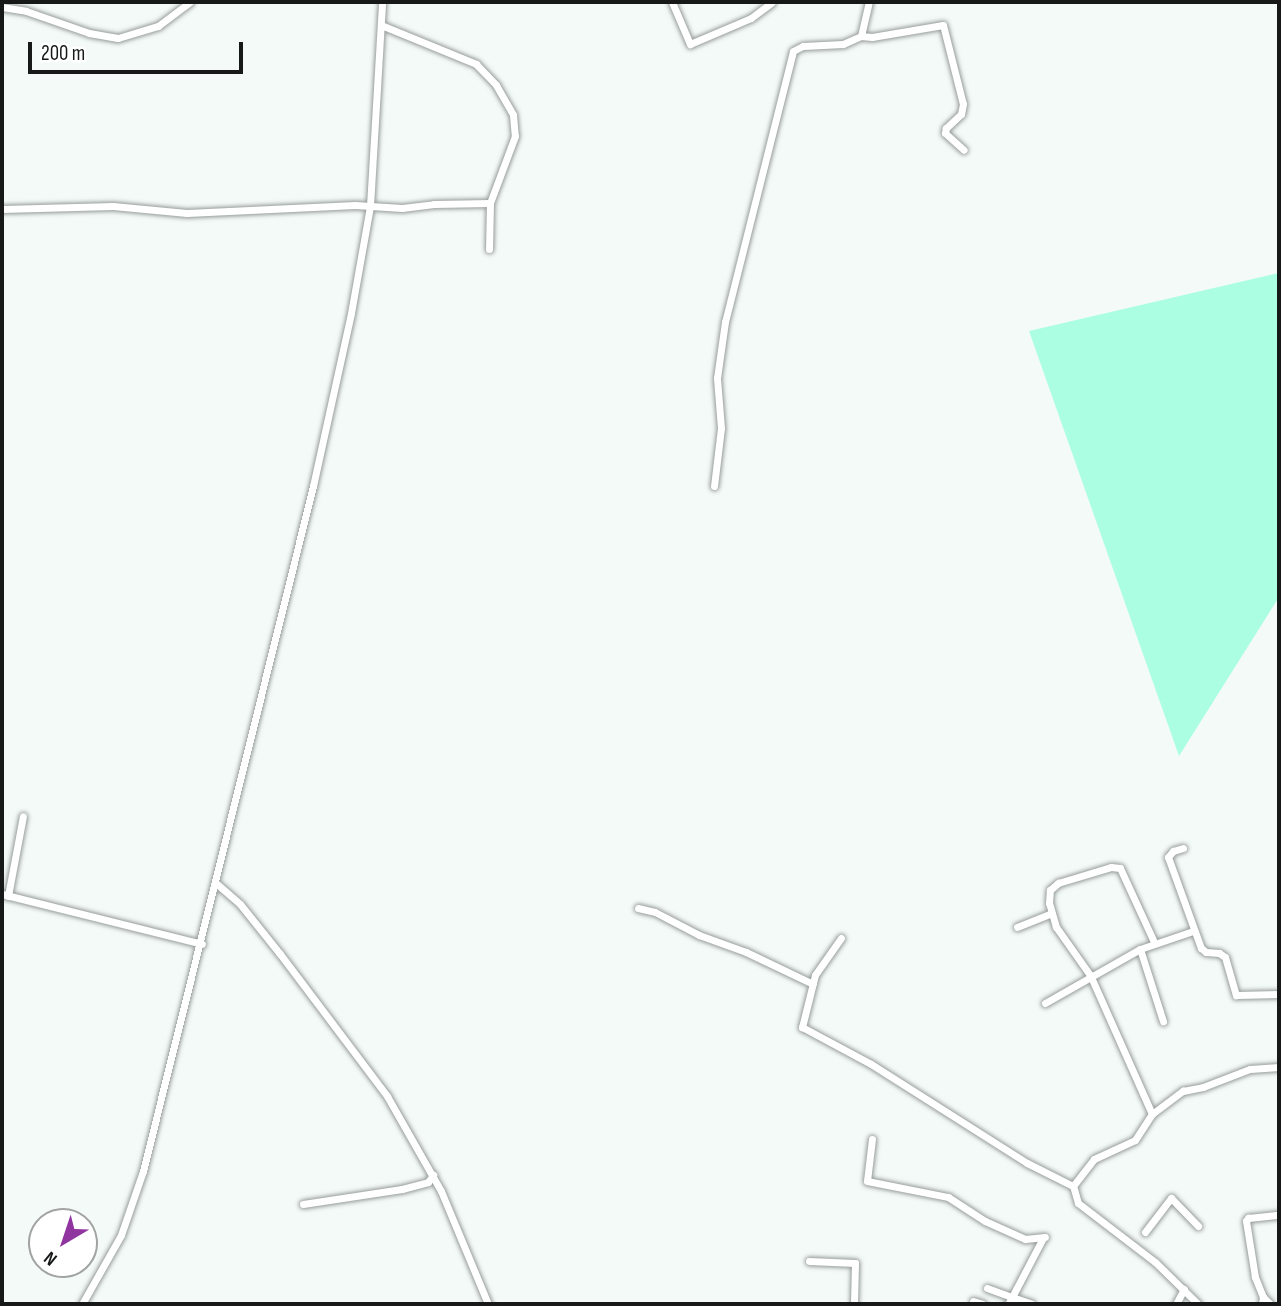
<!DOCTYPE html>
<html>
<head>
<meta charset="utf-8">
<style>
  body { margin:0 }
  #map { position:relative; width:1281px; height:1306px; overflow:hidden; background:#f4faf8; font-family:"Sofia Sans Condensed",sans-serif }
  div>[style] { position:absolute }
  .green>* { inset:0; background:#acfee2 }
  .roads { filter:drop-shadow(0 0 2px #979d9b) drop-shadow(0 0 2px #979d9b) }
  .minor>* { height:7px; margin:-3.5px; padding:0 3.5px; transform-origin:3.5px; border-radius:3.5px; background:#fff }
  span { translate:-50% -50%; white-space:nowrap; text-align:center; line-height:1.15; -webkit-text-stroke:7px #fff; paint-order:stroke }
  .frame { position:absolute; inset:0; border:4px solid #161918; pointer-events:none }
  .north { position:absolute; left:28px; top:1208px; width:70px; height:70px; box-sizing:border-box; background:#fff; border:2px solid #a2a3a3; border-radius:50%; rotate:219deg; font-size:19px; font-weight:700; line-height:28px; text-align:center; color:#161918 }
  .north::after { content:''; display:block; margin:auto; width:24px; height:32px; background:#9035a0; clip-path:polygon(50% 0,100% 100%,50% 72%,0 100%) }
  .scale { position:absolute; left:28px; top:42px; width:215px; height:32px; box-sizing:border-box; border:4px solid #161918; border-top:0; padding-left:9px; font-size:21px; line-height:24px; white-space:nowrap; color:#161918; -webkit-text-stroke:5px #fff; paint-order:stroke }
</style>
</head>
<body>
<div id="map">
  <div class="green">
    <div style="clip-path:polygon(1279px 273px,1279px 597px,1179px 756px,1029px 331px)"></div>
  </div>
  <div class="roads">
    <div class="minor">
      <div style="left:672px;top:2px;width:46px;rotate:66.8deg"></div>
      <div style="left:690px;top:44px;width:66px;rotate:-23.1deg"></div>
      <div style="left:751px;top:18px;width:26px;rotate:-37deg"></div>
      <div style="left:2px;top:7px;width:24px;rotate:9deg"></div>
      <div style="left:26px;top:11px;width:67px;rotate:19.2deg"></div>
      <div style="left:89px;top:33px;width:29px;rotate:10deg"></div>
      <div style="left:118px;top:38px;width:42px;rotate:-16.7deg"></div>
      <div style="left:158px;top:26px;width:40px;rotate:-37deg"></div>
      <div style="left:381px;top:25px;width:103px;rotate:22.3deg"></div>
      <div style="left:476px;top:64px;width:29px;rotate:46deg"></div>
      <div style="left:496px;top:85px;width:34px;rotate:60deg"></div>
      <div style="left:513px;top:115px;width:21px;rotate:85deg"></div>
      <div style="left:515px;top:136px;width:72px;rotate:110.5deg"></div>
      <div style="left:490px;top:203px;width:46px;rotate:91.2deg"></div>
      <div style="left:861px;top:36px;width:35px;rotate:-77deg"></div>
      <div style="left:2px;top:209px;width:111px;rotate:-1.5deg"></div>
      <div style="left:113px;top:206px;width:74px;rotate:5.4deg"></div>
      <div style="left:187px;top:213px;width:168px;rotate:-2.7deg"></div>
      <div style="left:355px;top:205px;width:47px;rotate:3.7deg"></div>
      <div style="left:402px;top:208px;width:32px;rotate:-7deg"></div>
      <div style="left:434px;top:204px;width:56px;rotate:-1deg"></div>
      <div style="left:714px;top:486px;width:58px;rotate:-83.1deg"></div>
      <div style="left:721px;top:428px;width:50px;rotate:-94.6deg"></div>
      <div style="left:717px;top:378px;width:57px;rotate:-81.9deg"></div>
      <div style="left:725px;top:322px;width:279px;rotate:-75.9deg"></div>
      <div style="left:793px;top:51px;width:11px;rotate:-27deg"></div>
      <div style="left:803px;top:46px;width:40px;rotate:-2.9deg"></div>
      <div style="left:843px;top:44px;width:20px;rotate:-24deg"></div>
      <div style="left:861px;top:36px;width:11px;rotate:5deg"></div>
      <div style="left:872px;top:37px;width:72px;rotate:-9.6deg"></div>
      <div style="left:943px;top:25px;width:81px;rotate:75.8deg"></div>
      <div style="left:963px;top:104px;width:10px;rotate:101deg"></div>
      <div style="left:961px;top:114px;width:21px;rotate:137deg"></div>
      <div style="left:946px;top:128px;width:5px;rotate:101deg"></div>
      <div style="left:945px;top:133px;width:25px;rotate:42deg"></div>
      <div style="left:1183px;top:848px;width:10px;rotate:163deg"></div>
      <div style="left:1173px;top:851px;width:8px;rotate:130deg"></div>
      <div style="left:1168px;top:857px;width:97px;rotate:70.1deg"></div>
      <div style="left:1201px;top:948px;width:6px;rotate:39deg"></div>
      <div style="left:1206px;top:952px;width:13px;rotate:4deg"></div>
      <div style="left:1219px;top:953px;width:7px;rotate:34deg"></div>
      <div style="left:1225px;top:957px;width:40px;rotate:74deg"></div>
      <div style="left:1236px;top:995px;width:43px;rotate:-1.3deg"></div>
      <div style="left:217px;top:884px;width:30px;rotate:41deg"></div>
      <div style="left:240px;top:904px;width:64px;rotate:51.3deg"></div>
      <div style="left:280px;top:954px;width:178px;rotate:53deg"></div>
      <div style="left:387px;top:1096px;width:109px;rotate:60.4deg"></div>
      <div style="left:441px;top:1191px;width:122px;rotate:67.4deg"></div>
      <div style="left:2px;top:894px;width:206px;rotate:14deg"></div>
      <div style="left:8px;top:896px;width:81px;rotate:-79.4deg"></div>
      <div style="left:638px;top:908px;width:17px;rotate:13deg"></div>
      <div style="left:655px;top:912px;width:50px;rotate:27.6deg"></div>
      <div style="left:699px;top:935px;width:50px;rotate:19.9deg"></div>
      <div style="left:746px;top:952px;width:74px;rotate:25.5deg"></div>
      <div style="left:1017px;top:927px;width:37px;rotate:-22deg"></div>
      <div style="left:841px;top:938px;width:45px;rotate:125.1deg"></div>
      <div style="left:815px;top:975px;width:54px;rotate:104deg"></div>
      <div style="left:802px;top:1027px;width:78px;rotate:28.2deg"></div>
      <div style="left:871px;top:1064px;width:185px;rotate:32.4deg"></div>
      <div style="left:1027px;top:1163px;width:51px;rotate:26.6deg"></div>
      <div style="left:1140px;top:949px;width:56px;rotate:-18.8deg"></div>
      <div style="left:1045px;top:1003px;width:109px;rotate:-29.6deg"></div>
      <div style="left:1140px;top:949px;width:76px;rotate:72.3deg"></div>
      <div style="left:1152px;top:1114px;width:152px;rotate:-114deg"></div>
      <div style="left:1090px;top:975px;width:59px;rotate:-125.3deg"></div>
      <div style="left:1056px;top:927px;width:25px;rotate:-106deg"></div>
      <div style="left:1049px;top:903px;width:13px;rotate:-86deg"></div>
      <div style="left:1050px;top:890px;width:11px;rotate:-41deg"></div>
      <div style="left:1058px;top:883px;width:55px;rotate:-16.8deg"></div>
      <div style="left:1111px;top:867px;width:9px;rotate:6deg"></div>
      <div style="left:1120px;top:868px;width:81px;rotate:65.3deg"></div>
      <div style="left:872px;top:1139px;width:42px;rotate:96.8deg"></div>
      <div style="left:867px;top:1181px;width:83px;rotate:11.2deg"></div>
      <div style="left:948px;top:1197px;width:44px;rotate:33deg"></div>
      <div style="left:985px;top:1221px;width:44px;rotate:24.2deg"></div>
      <div style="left:1025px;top:1239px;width:20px;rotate:-6deg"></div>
      <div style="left:303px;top:1204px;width:100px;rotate:-8.6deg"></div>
      <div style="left:402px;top:1189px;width:27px;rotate:-15deg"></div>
      <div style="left:428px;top:1182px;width:9px;rotate:-54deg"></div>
      <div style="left:1145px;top:1232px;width:43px;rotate:-52.6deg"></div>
      <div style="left:1171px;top:1198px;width:39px;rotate:46deg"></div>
      <div style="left:809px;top:1261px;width:46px;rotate:2.5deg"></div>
      <div style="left:855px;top:1263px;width:41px;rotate:91.4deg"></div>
      <div style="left:987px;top:1288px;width:27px;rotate:20deg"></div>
      <div style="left:1012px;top:1297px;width:67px;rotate:-62.3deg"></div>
      <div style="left:1263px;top:1297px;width:22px;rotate:-112deg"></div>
      <div style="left:1255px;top:1277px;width:57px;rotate:-99.1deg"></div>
      <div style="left:1246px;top:1221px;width:4px;rotate:-56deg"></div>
      <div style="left:1248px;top:1218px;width:31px;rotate:-6deg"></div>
      <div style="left:973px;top:1301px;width:10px;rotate:17deg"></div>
      <div style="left:82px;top:1304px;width:79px;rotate:-60.5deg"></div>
      <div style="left:121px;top:1235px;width:68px;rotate:-71deg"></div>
      <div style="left:143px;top:1171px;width:706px;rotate:-76.06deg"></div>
      <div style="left:313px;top:486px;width:177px;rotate:-77.6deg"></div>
      <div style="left:351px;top:313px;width:109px;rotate:-79.9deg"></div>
      <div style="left:370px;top:206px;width:204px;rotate:-86.6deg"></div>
      <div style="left:1008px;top:1304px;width:8px;rotate:-60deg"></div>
      <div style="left:1012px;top:1297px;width:21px;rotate:19deg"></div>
      <div style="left:1176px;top:1304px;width:17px;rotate:-62deg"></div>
      <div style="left:1198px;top:1304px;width:60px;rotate:-135.7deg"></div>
      <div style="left:1155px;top:1262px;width:97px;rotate:-142.5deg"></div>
      <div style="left:1078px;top:1203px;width:18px;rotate:-106deg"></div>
      <div style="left:1073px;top:1186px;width:34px;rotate:-52deg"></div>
      <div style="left:1094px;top:1159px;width:45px;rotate:-24.9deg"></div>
      <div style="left:1135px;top:1140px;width:31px;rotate:-57deg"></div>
      <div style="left:1152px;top:1114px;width:39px;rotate:-37deg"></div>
      <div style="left:1183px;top:1091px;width:20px;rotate:-11deg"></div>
      <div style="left:1203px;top:1087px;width:50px;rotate:-21deg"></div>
      <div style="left:1250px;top:1069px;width:29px;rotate:-4deg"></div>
      <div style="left:1262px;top:1304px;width:7px;rotate:-82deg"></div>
      <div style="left:1263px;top:1297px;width:10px;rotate:45deg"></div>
    </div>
  </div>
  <div class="frame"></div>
  <div class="north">N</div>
  <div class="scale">200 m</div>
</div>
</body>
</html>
